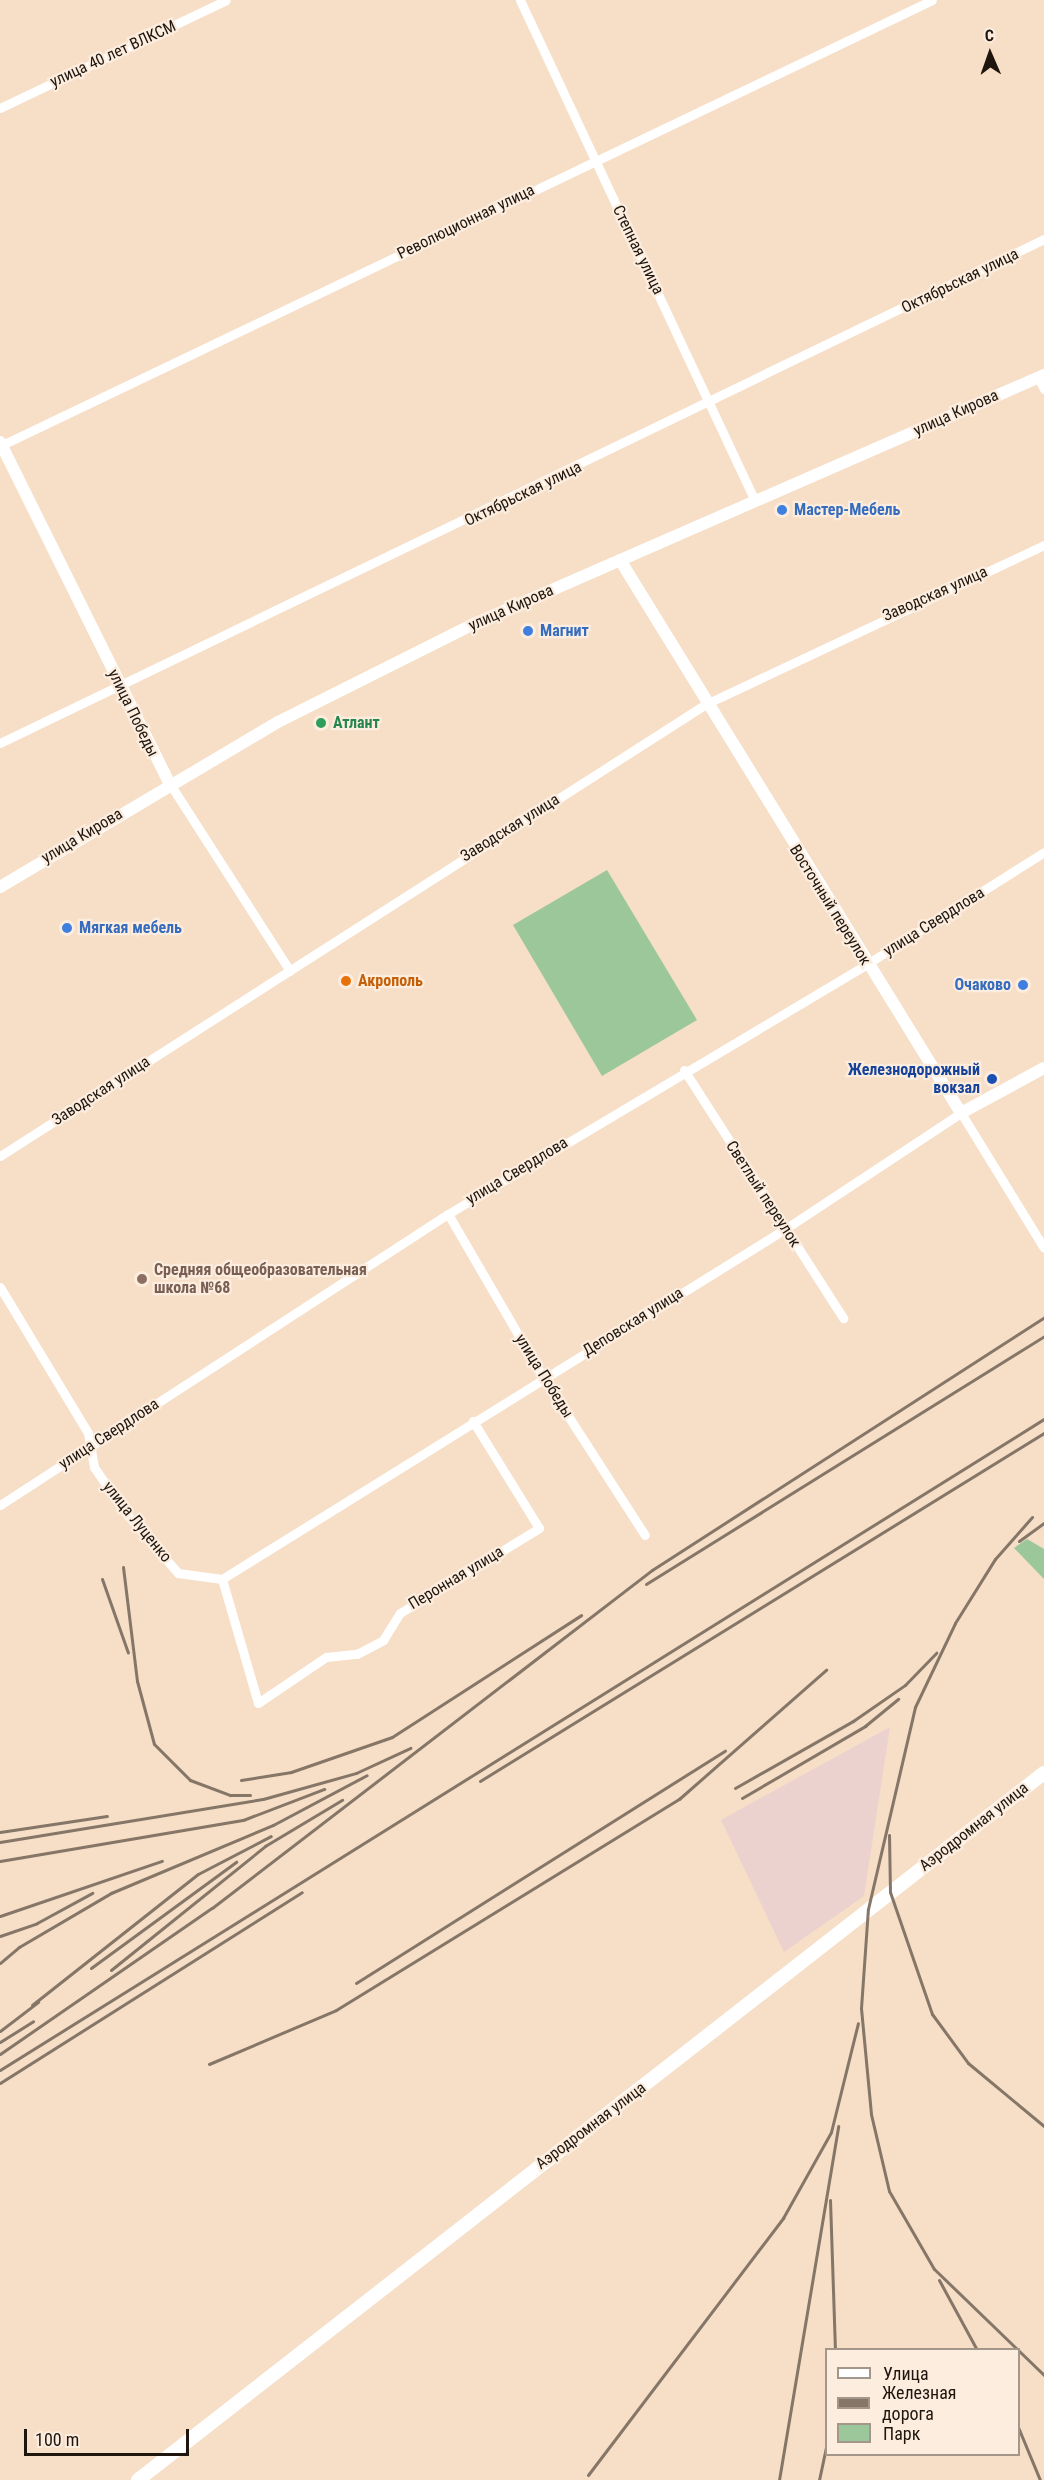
<!DOCTYPE html>
<html>
<head>
<meta charset="utf-8">
<style>
  body { margin:0 }
  #map { position:relative; width:1044px; height:2480px; overflow:hidden; background:#f6dec7; font-family:"Roboto Condensed",sans-serif }
  div>[style] { position:absolute }
  .industrial>* { inset:0; background:#ecd2ce }
  .green>* { inset:0; background:#9bc79b }
  .street>* { height:9px; margin:-4.5px; padding:0 4.5px; transform-origin:4.5px; border-radius:4.5px; background:#fff }
  .secondary>* { height:12px; margin:-6px; padding:0 6px; transform-origin:6px; border-radius:6px; background:#fff }
  .primary>* { height:14px; margin:-7px; padding:0 7px; transform-origin:7px; border-radius:7px; background:#fff }
  .rail>* { height:3px; margin:-1.5px; padding:0 1.5px; transform-origin:1.5px; border-radius:1.5px; background:#857667 }
  .dots>* { width:16px; height:16px; translate:-50% -50%; box-sizing:border-box; border:3px solid #fceddf; border-radius:50% }
  span { translate:-50% -50%; white-space:nowrap; text-align:center; line-height:1.15; -webkit-text-stroke:4.5px #fceddf; paint-order:stroke }
  .street-label { font-size:16px; color:#1e160e }
  .shop-label { font-size:16px; color:#366cbe; font-weight:700 }
  .left { translate:0 -50%; text-align:left }
  .right { translate:-100% -50%; text-align:right }
  .leisure-label { font-size:16px; color:#27864d; font-weight:700 }
  .food-label { font-size:16px; color:#c56008; font-weight:700 }
  .transit-label { font-size:16px; color:#164399; font-weight:700 }
  .education-label { font-size:16px; color:#785e54; font-weight:700 }
  .legend { position:absolute; left:825px; top:2348px; width:195px; height:108px; box-sizing:border-box; background:#fceddf; border:2px solid #a3978b; margin:0; padding:8px 10px; list-style:none; font-size:18px; color:#1e160e }
  .legend li { display:flex; align-items:center; gap:12px; height:30px }
  .legend b { width:30px; border:2px solid #a3978b }
  .north { position:absolute; left:960px; top:24px; width:60px; height:60px; -webkit-text-stroke:4px #fceddf; paint-order:stroke; rotate:358deg; font-size:16px; font-weight:700; line-height:24px; text-align:center; color:#1e160e }
  .north::after { content:''; display:block; margin:auto; width:21px; height:27px; background:#1e160e; clip-path:polygon(50% 0,100% 100%,50% 72%,0 100%) }
  .scale { position:absolute; left:24px; top:2429px; width:165px; height:27px; box-sizing:border-box; border:3px solid #1e160e; border-top:0; padding-left:8px; font-size:18px; line-height:21px; white-space:nowrap; color:#1e160e; -webkit-text-stroke:4px #fceddf; paint-order:stroke }
</style>
</head>
<body>
<div id="map">
  <div class="industrial">
    <div style="clip-path:polygon(890px 1727px,864px 1896px,784px 1952px,721px 1820px)"></div>
  </div>
  <div class="green">
    <div style="clip-path:polygon(607px 870px,697px 1020px,602px 1076px,513px 925px)"></div>
    <div style="clip-path:polygon(1027px 1539px,1044px 1549px,1044px 1579px,1014px 1548px)"></div>
  </div>
  <div class="street">
    <div style="left:520px;top:0;width:553px;rotate:64.87deg"></div>
    <div style="left:0;top:108px;width:250px;rotate:-25.5deg"></div>
    <div style="left:1038px;top:378px;width:13px;rotate:61deg"></div>
    <div style="left:0;top:446px;width:1033px;rotate:-25.57deg"></div>
    <div style="left:0;top:743px;width:1159px;rotate:-25.77deg"></div>
    <div style="left:170px;top:784px;width:222px;rotate:57.3deg"></div>
    <div style="left:684px;top:1070px;width:295px;rotate:57.3deg"></div>
    <div style="left:0;top:1156px;width:838px;rotate:-32.63deg"></div>
    <div style="left:706px;top:704px;width:374px;rotate:-25.2deg"></div>
    <div style="left:448px;top:1214px;width:189px;rotate:59.8deg"></div>
    <div style="left:543px;top:1377px;width:188px;rotate:57.2deg"></div>
    <div style="left:0;top:1287px;width:170px;rotate:58.9deg"></div>
    <div style="left:88px;top:1433px;width:35px;rotate:80deg"></div>
    <div style="left:94px;top:1467px;width:52px;rotate:56deg"></div>
    <div style="left:123px;top:1510px;width:84px;rotate:48.9deg"></div>
    <div style="left:178px;top:1573px;width:44px;rotate:7.8deg"></div>
    <div style="left:222px;top:1579px;width:129px;rotate:73.8deg"></div>
    <div style="left:258px;top:1703px;width:82px;rotate:-34.1deg"></div>
    <div style="left:326px;top:1657px;width:31px;rotate:-6deg"></div>
    <div style="left:357px;top:1654px;width:30px;rotate:-28deg"></div>
    <div style="left:383px;top:1640px;width:32px;rotate:-58deg"></div>
    <div style="left:400px;top:1613px;width:163px;rotate:-31.4deg"></div>
    <div style="left:539px;top:1528px;width:126px;rotate:-121.7deg"></div>
    <div style="left:0;top:1505px;width:534px;rotate:-33.01deg"></div>
    <div style="left:448px;top:1214px;width:488px;rotate:-30.8deg"></div>
    <div style="left:867px;top:964px;width:209px;rotate:-32.3deg"></div>
    <div style="left:222px;top:1579px;width:663px;rotate:-31.87deg"></div>
    <div style="left:785px;top:1229px;width:211px;rotate:-33.4deg"></div>
    <div style="left:961px;top:1113px;width:158px;rotate:58.4deg"></div>
  </div>
  <div class="secondary">
    <div style="left:0;top:442px;width:382px;rotate:63.6deg"></div>
    <div style="left:620px;top:560px;width:650px;rotate:58.34deg"></div>
    <div style="left:961px;top:1113px;width:94px;rotate:-28.5deg"></div>
    <div style="left:0;top:887px;width:323px;rotate:-30.7deg"></div>
    <div style="left:278px;top:722px;width:219px;rotate:-26.6deg"></div>
    <div style="left:474px;top:624px;width:622px;rotate:-23.6deg"></div>
  </div>
  <div class="primary">
    <div style="left:138px;top:2480px;width:1149px;rotate:-37.97deg"></div>
  </div>
  <div class="rail">
    <div style="left:1019px;top:1541px;width:31px;rotate:-36deg"></div>
    <div style="left:123px;top:1567px;width:115px;rotate:83deg"></div>
    <div style="left:137px;top:1681px;width:65px;rotate:74.9deg"></div>
    <div style="left:154px;top:1744px;width:51px;rotate:45deg"></div>
    <div style="left:190px;top:1780px;width:43px;rotate:20.6deg"></div>
    <div style="left:230px;top:1795px;width:20px"></div>
    <div style="left:102px;top:1579px;width:78px;rotate:70.6deg"></div>
    <div style="left:646px;top:1584px;width:469px;rotate:-31.9deg"></div>
    <div style="left:241px;top:1780px;width:51px;rotate:-9.1deg"></div>
    <div style="left:291px;top:1772px;width:107px;rotate:-19.1deg"></div>
    <div style="left:392px;top:1737px;width:225px;rotate:-32.8deg"></div>
    <div style="left:480px;top:1781px;width:663px;rotate:-31.68deg"></div>
    <div style="left:735px;top:1788px;width:136px;rotate:-29.6deg"></div>
    <div style="left:853px;top:1721px;width:63px;rotate:-34.7deg"></div>
    <div style="left:905px;top:1685px;width:45px;rotate:-45.9deg"></div>
    <div style="left:742px;top:1798px;width:143px;rotate:-30.3deg"></div>
    <div style="left:865px;top:1726px;width:43px;rotate:-39.3deg"></div>
    <div style="left:0;top:1832px;width:108px;rotate:-8.5deg"></div>
    <div style="left:889px;top:1835px;width:57px;rotate:89deg"></div>
    <div style="left:890px;top:1892px;width:129px;rotate:71deg"></div>
    <div style="left:932px;top:2014px;width:61px;rotate:53.7deg"></div>
    <div style="left:968px;top:2063px;width:99px;rotate:39.7deg"></div>
    <div style="left:0;top:1842px;width:266px;rotate:-9.3deg"></div>
    <div style="left:263px;top:1799px;width:97px;rotate:-15.6deg"></div>
    <div style="left:356px;top:1773px;width:60px;rotate:-24.8deg"></div>
    <div style="left:0;top:1861px;width:246px;rotate:-9.6deg"></div>
    <div style="left:243px;top:1820px;width:87px;rotate:-20.9deg"></div>
    <div style="left:0;top:1916px;width:171px;rotate:-18.8deg"></div>
    <div style="left:0;top:1936px;width:39px;rotate:-19deg"></div>
    <div style="left:37px;top:1923px;width:63px;rotate:-28.6deg"></div>
    <div style="left:0;top:1963px;width:25px;rotate:-40deg"></div>
    <div style="left:19px;top:1947px;width:107px;rotate:-30.4deg"></div>
    <div style="left:111px;top:1893px;width:176px;rotate:-22.8deg"></div>
    <div style="left:273px;top:1825px;width:106px;rotate:-28deg"></div>
    <div style="left:91px;top:1968px;width:180px;rotate:-36.2deg"></div>
    <div style="left:111px;top:1970px;width:198px;rotate:-38.8deg"></div>
    <div style="left:265px;top:1846px;width:90px;rotate:-30.9deg"></div>
    <div style="left:356px;top:1983px;width:436px;rotate:-32.2deg"></div>
    <div style="left:32px;top:2005px;width:211px;rotate:-38.3deg"></div>
    <div style="left:198px;top:1874px;width:82px;rotate:-27.5deg"></div>
    <div style="left:0;top:2031px;width:48px;rotate:-37.3deg"></div>
    <div style="left:0;top:2042px;width:39px;rotate:-32deg"></div>
    <div style="left:0;top:2054px;width:257px;rotate:-34.6deg"></div>
    <div style="left:212px;top:1908px;width:555px;rotate:-37.53deg"></div>
    <div style="left:652px;top:1570px;width:467px;rotate:-32.8deg"></div>
    <div style="left:209px;top:2064px;width:138px;rotate:-23deg"></div>
    <div style="left:336px;top:2010px;width:403px;rotate:-31.6deg"></div>
    <div style="left:679px;top:1799px;width:196px;rotate:-41.3deg"></div>
    <div style="left:0;top:2070px;width:1230px;rotate:-31.95deg"></div>
    <div style="left:0;top:2083px;width:357px;rotate:-32.3deg"></div>
    <div style="left:830px;top:2200px;width:150px;rotate:88.1deg"></div>
    <div style="left:939px;top:2280px;width:80px;rotate:61.5deg"></div>
    <div style="left:1018px;top:2350px;width:117px;rotate:-136deg"></div>
    <div style="left:934px;top:2269px;width:90px;rotate:-120deg"></div>
    <div style="left:889px;top:2191px;width:79px;rotate:-103.2deg"></div>
    <div style="left:871px;top:2114px;width:106px;rotate:-95.4deg"></div>
    <div style="left:861px;top:2008px;width:99px;rotate:-86deg"></div>
    <div style="left:868px;top:1909px;width:207px;rotate:-76.9deg"></div>
    <div style="left:915px;top:1707px;width:93px;rotate:-64.5deg"></div>
    <div style="left:955px;top:1623px;width:75px;rotate:-58deg"></div>
    <div style="left:995px;top:1559px;width:56px;rotate:-48.6deg"></div>
    <div style="left:1018px;top:2350px;width:36px;rotate:44deg"></div>
    <div style="left:1018px;top:2427px;width:57px;rotate:67.5deg"></div>
    <div style="left:588px;top:2475px;width:323px;rotate:-52.8deg"></div>
    <div style="left:783px;top:2218px;width:98px;rotate:-60.8deg"></div>
    <div style="left:831px;top:2132px;width:112px;rotate:-76.1deg"></div>
    <div style="left:779px;top:2480px;width:359px;rotate:-80.5deg"></div>
    <div style="left:819px;top:2480px;width:34px;rotate:-78deg"></div>
  </div>
  <div class="dots">
    <div style="left:782px;top:510px;background:#3f7fe0"></div>
    <div style="left:528px;top:631px;background:#3f7fe0"></div>
    <div style="left:321px;top:723px;background:#2e9e5b"></div>
    <div style="left:67px;top:928px;background:#3f7fe0"></div>
    <div style="left:346px;top:981px;background:#e8710a"></div>
    <div style="left:1023px;top:985px;background:#3f7fe0"></div>
    <div style="left:992px;top:1079px;background:#1a4fb4"></div>
    <div style="left:142px;top:1279px;background:#8d6e63"></div>
  </div>
  <div class="street-label">
    <span style="left:113px;top:54px;rotate:-25deg">улица 40 лет ВЛКСМ</span>
    <span style="left:466px;top:222px;rotate:-26deg">Революционная улица</span>
    <span style="left:638px;top:250px;rotate:64deg">Степная улица</span>
    <span style="left:960px;top:281px;rotate:-26deg">Октябрьская улица</span>
    <span style="left:956px;top:413px;rotate:-24deg">улица Кирова</span>
    <span style="left:523px;top:494px;rotate:-26deg">Октябрьская улица</span>
    <span style="left:935px;top:594px;rotate:-24deg">Заводская улица</span>
    <span style="left:511px;top:608px;rotate:-24deg">улица Кирова</span>
    <span style="left:133px;top:713px;rotate:64deg">улица Победы</span>
    <span style="left:510px;top:828px;rotate:-32deg">Заводская улица</span>
    <span style="left:82px;top:836px;rotate:-31deg">улица Кирова</span>
    <span style="left:830px;top:905px;rotate:58deg">Восточный переулок</span>
    <span style="left:934px;top:922px;rotate:-32deg">улица Свердлова</span>
    <span style="left:101px;top:1091px;rotate:-33deg">Заводская улица</span>
    <span style="left:517px;top:1171px;rotate:-31deg">улица Свердлова</span>
    <span style="left:763px;top:1194px;rotate:57deg">Светлый переулок</span>
    <span style="left:633px;top:1322px;rotate:-32deg">Деповская улица</span>
    <span style="left:544px;top:1376px;rotate:58deg">улица Победы</span>
    <span style="left:109px;top:1434px;rotate:-33deg">улица Свердлова</span>
    <span style="left:137px;top:1522px;rotate:51deg">улица Луценко</span>
    <span style="left:456px;top:1578px;rotate:-31deg">Перонная улица</span>
    <span style="left:974px;top:1827px;rotate:-38deg">Аэродромная улица</span>
    <span style="left:591px;top:2126px;rotate:-37deg">Аэродромная улица</span>
  </div>
  <div class="shop-label">
    <span class="left" style="left:794px;top:510px">Мастер-Мебель</span>
    <span class="left" style="left:540px;top:631px">Магнит</span>
    <span class="left" style="left:79px;top:928px">Мягкая мебель</span>
    <span class="right" style="left:1011px;top:985px">Очаково</span>
  </div>
  <div class="leisure-label">
    <span class="left" style="left:333px;top:723px">Атлант</span>
  </div>
  <div class="food-label">
    <span class="left" style="left:358px;top:981px">Акрополь</span>
  </div>
  <div class="transit-label">
    <span class="right" style="left:980px;top:1079px">Железнодорожный<br>вокзал</span>
  </div>
  <div class="education-label">
    <span class="left" style="left:154px;top:1279px">Средняя общеобразовательная<br>школа №68</span>
  </div>
  <ul class="legend">
  <li><b style="height:8px;background:#fff"></b>Улица</li>
  <li><b style="height:8px;background:#857667"></b>Железная дорога</li>
  <li><b style="height:16px;background:#9bc79b"></b>Парк</li>
  </ul>
  <div class="north">С</div>
  <div class="scale">100 m</div>
</div>
</body>
</html>
